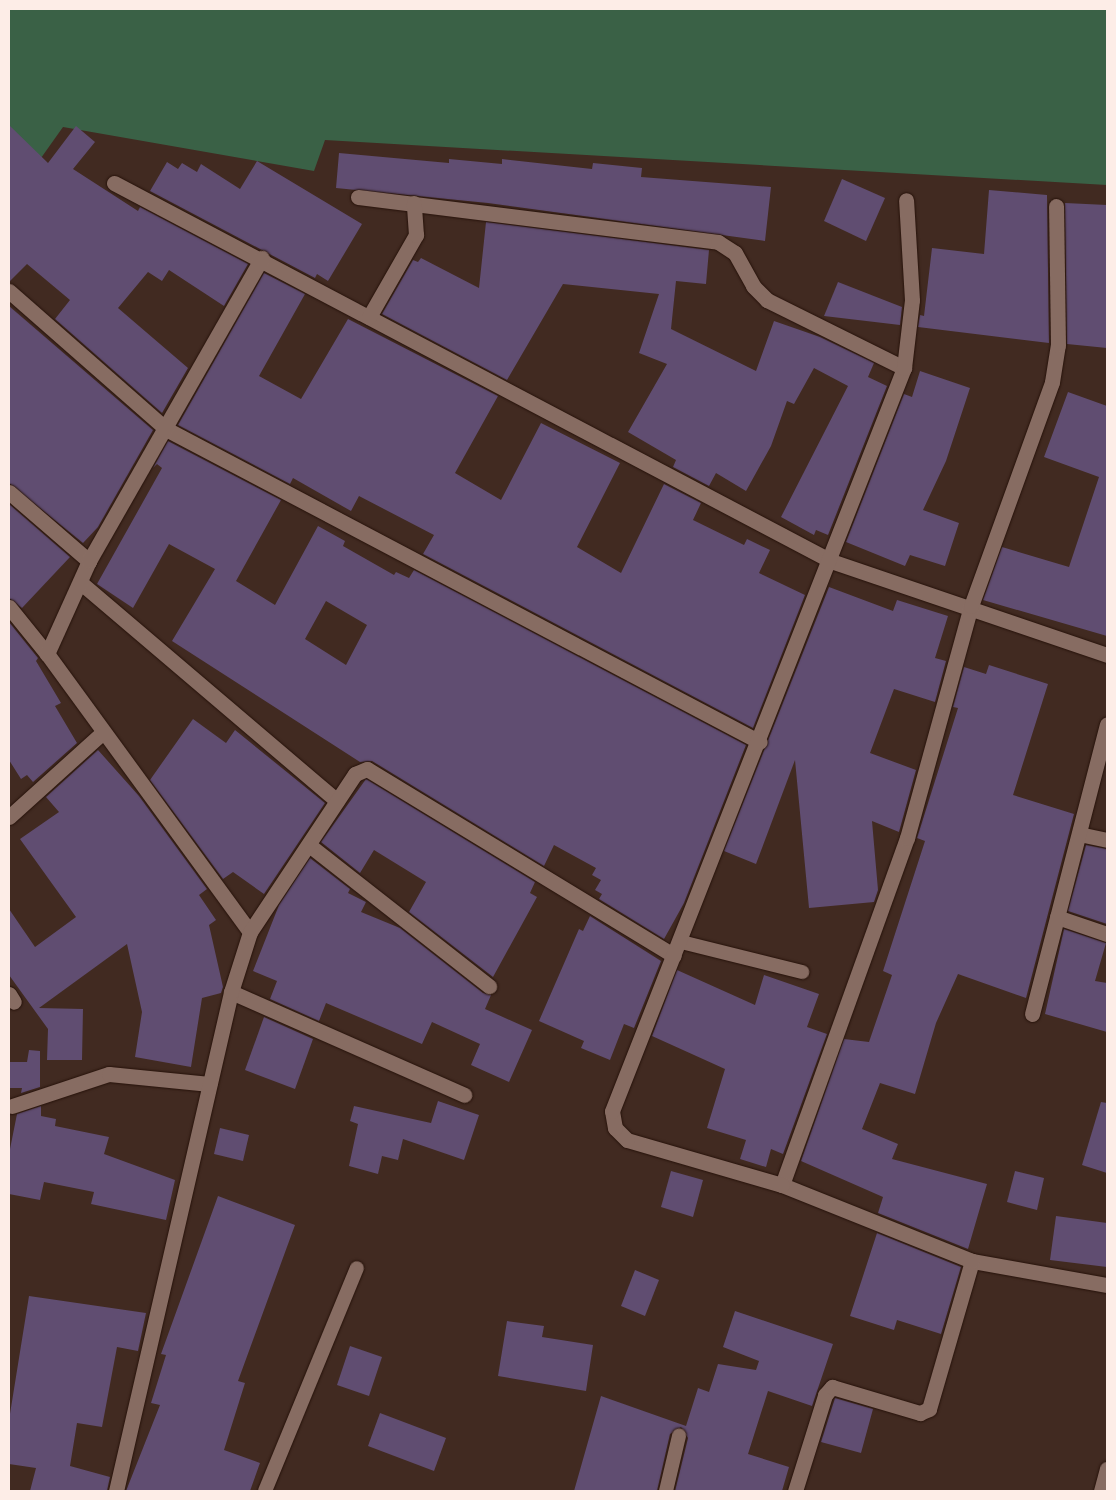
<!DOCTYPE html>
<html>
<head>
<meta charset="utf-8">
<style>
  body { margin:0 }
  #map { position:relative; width:1116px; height:1500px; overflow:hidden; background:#412a21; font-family:"Sofia Sans Condensed",sans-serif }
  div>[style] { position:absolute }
  .forest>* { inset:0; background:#3a6146 }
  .building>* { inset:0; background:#604d71 }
  .roads { filter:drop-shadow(0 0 1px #26120a) drop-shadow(0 0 1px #26120a) }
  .service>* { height:14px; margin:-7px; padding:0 7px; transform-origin:7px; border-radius:7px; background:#876c62 }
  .minor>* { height:15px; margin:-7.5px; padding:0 7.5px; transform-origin:7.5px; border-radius:7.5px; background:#876c62 }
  span { translate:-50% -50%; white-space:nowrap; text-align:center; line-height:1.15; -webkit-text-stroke:4px #362018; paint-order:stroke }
  .frame { position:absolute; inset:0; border:10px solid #fdede7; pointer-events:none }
</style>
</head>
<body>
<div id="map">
  <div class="forest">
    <div style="clip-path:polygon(9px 9px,1107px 9px,1107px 185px,325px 140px,314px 171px,63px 127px,19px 189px,9px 178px)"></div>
  </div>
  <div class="building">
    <div style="clip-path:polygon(9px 125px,48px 163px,76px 126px,95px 142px,73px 169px,138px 211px,140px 207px,248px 264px,224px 306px,169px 270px,162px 281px,148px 272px,118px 308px,188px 368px,162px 413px,55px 319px,70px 300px,27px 264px,9px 282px)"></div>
    <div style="clip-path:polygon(339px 153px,449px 163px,449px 159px,502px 164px,502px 159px,592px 169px,593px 163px,642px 168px,641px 177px,771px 187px,765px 241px,488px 203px,336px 188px)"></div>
    <div style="clip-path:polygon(257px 161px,362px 224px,328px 281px,317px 274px,315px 278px,150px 191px,167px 162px,178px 169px,182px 163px,197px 172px,201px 164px,240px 189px)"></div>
    <div style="clip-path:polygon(842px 179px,885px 198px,866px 241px,824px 221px)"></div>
    <div style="clip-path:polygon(989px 190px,1047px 195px,1049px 343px,918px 327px,920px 315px,924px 316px,932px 248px,984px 254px)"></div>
    <div style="clip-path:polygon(1065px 203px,1107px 205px,1107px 348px,1067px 344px)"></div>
    <div style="clip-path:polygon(486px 222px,709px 250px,706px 284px,676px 281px,671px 329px,756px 371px,774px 321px,820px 337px,874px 363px,868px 377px,887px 386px,828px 535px,816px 530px,814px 535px,781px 517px,848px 386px,814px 368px,794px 404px,787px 401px,771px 446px,746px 491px,716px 473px,709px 486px,673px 467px,676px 460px,628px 432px,667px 364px,639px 353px,659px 294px,563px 284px,507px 380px,382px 314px,413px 260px,418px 262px,421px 258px,479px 288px)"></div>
    <div style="clip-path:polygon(264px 273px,305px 294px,259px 376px,301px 399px,348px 319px,498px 396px,455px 473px,501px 500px,541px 423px,620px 463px,577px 547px,621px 573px,664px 484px,701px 503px,693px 520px,744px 545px,747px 539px,770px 550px,759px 573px,805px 595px,753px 728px,423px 554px,434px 535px,359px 496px,351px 511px,293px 478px,290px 484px,178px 425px)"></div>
    <div style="clip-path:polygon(838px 282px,902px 307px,900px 325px,824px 316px)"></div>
    <div style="clip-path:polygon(9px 306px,153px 430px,98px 527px,83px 543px,9px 483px)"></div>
    <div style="clip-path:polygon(920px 371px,970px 388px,946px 461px,923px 510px,959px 523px,945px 566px,910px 555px,905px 566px,846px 542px,904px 394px,912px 397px)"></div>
    <div style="clip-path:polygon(1068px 392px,1107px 406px,1107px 636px,983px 600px,1002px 547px,1069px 567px,1099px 477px,1044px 457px)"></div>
    <div style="clip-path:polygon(evenodd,168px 441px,281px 500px,236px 581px,275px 605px,318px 526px,345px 541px,343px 546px,394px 575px,396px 572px,409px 578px,414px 570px,746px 745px,684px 903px,664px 939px,599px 899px,602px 894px,595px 890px,601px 880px,592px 875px,596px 868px,554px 845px,544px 866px,372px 761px,360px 762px,172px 641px,215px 569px,169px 544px,133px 608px,97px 584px,162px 468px,157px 464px,153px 468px,168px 441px,326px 601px,367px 625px,346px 665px,305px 639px,326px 601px)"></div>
    <div style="clip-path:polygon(9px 504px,70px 557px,22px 608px,9px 598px)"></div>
    <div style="clip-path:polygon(829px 587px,893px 611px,897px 600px,948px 616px,935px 658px,946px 661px,935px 702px,894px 689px,870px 753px,916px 770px,899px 832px,872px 821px,878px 890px,874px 902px,809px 908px,795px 760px,756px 864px,724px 851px)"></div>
    <div style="clip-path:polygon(9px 622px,38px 658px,36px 661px,61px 703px,55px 706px,77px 743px,33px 782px,27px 775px,21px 779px,9px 760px)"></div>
    <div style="clip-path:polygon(989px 665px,1048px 684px,1013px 795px,1074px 814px,1026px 998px,958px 974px,936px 1023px,915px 1094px,880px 1083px,862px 1129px,898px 1144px,892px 1159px,987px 1184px,968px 1249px,878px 1213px,883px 1197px,801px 1161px,844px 1039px,869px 1042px,892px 975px,883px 971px,925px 841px,917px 838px,958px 708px,953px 707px,964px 667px,986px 674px)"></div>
    <div style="clip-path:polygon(193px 719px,226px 743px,235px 730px,325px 803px,264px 894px,233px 872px,223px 879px,150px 780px)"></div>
    <div style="clip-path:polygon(98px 750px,139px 796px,207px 889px,199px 895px,216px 920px,209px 925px,223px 987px,221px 993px,202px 998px,191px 1067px,135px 1057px,142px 1012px,127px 944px,39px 1008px,83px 1009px,82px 1060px,47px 1060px,48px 1029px,9px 975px,9px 909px,35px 947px,76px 917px,20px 839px,59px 812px,46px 797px)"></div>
    <div style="clip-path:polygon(366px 779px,535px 882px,530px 893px,537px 897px,493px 977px,409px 912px,426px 882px,374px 850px,360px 873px,321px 842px)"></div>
    <div style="clip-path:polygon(1086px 845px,1107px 849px,1107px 924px,1068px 911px)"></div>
    <div style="clip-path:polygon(310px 858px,350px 889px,348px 893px,366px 902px,361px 912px,400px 928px,483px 993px,491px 995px,485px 1009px,532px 1030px,509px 1082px,471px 1065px,480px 1044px,432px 1022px,422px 1044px,326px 1003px,319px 1021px,270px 999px,277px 981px,253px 971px,279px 905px)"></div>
    <div style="clip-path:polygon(590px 916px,661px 961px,634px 1028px,624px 1024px,610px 1060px,581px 1048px,584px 1041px,539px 1021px,579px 929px,583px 931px)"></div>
    <div style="clip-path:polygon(1064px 929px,1106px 943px,1095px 981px,1107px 983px,1107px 1032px,1045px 1014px)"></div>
    <div style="clip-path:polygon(677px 970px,755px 1005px,764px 975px,819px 994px,807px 1027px,827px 1034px,783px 1154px,771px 1149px,766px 1167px,740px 1159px,746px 1140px,707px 1128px,725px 1069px,652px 1036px)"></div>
    <div style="clip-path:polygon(264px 1017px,313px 1039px,295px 1089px,245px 1070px)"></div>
    <div style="clip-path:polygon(29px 1050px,40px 1051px,40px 1087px,21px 1093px,22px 1088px,9px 1088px,9px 1062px,27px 1062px)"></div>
    <div style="clip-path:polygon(438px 1101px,479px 1115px,464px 1160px,403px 1139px,398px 1160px,382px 1156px,378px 1174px,349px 1166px,358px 1124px,350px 1121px,354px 1106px,431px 1123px)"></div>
    <div style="clip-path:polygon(1101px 1102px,1107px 1103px,1107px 1173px,1082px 1165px)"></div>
    <div style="clip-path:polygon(41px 1106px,41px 1116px,56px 1119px,55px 1126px,109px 1137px,104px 1154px,175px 1180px,166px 1220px,91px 1204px,94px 1192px,44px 1182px,40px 1200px,9px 1194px,9px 1154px,17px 1114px)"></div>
    <div style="clip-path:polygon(220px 1128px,249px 1135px,243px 1161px,214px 1154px)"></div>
    <div style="clip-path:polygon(671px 1171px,703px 1180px,693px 1217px,661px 1207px)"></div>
    <div style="clip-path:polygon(1015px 1171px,1044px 1178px,1037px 1210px,1007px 1202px)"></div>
    <div style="clip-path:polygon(218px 1196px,295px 1225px,238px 1381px,245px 1383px,224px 1450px,260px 1463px,250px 1491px,126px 1491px,160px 1405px,151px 1403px,166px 1355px,161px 1354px)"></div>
    <div style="clip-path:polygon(1056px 1216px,1107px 1223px,1107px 1267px,1050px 1260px)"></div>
    <div style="clip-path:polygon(877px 1233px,961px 1267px,941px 1334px,897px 1320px,894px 1330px,850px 1316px)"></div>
    <div style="clip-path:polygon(635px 1270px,659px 1280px,645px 1316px,621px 1306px)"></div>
    <div style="clip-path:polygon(29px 1296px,146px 1313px,138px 1351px,117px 1347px,102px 1427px,77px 1423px,70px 1466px,110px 1477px,107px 1491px,30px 1491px,36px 1468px,9px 1464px,9px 1420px)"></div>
    <div style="clip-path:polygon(735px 1311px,833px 1344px,812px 1406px,768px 1391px,748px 1454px,789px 1467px,782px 1491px,675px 1491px,688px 1438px,681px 1427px,670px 1434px,657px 1491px,574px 1491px,601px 1396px,686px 1426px,698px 1388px,709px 1392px,718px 1364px,756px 1370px,759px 1361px,723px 1347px)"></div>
    <div style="clip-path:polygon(507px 1321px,544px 1326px,542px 1337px,593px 1345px,586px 1391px,498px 1376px)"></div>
    <div style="clip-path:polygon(350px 1346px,382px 1357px,369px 1396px,337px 1385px)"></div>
    <div style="clip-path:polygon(835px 1398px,873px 1409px,861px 1453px,821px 1442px)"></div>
    <div style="clip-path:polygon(380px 1413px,446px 1438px,434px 1471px,368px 1446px)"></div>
  </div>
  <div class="roads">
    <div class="service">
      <div style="left:681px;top:942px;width:125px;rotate:13.9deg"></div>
      <div style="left:265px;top:1491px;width:241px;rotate:-67.6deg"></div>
      <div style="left:666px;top:1491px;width:57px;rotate:-76.7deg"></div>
    </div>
    <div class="minor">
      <div style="left:114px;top:183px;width:811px;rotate:27.8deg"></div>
      <div style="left:831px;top:561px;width:292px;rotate:18.8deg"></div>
      <div style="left:358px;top:197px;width:363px;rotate:7.1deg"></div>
      <div style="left:718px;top:242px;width:20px;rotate:33deg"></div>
      <div style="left:735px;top:253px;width:38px;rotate:61deg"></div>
      <div style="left:753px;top:286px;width:20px;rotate:45deg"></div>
      <div style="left:767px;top:300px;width:153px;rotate:26.4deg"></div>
      <div style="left:9px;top:291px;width:209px;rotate:41.3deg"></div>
      <div style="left:166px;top:429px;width:671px;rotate:27.79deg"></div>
      <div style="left:369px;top:317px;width:95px;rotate:-60.2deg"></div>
      <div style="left:416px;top:235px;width:32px;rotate:-94deg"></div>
      <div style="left:9px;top:492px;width:106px;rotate:40.8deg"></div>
      <div style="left:81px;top:583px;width:336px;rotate:40.4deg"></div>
      <div style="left:9px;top:607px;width:60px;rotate:51deg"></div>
      <div style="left:9px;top:817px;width:125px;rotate:-42.1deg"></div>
      <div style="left:1079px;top:834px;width:29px;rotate:12deg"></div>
      <div style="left:309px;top:845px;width:229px;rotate:38.1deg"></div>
      <div style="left:1057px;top:917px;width:53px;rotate:18.8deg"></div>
      <div style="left:250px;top:932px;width:344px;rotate:-126.1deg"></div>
      <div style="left:47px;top:654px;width:102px;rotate:-65.7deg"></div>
      <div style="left:89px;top:561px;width:349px;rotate:-60.3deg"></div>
      <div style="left:231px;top:992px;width:255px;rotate:23.8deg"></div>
      <div style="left:9px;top:994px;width:9px;rotate:58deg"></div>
      <div style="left:1032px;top:1014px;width:299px;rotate:-75.5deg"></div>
      <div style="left:12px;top:1106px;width:102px;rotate:-18.3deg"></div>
      <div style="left:109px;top:1074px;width:101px;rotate:5.7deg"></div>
      <div style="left:782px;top:1185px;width:369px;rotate:-70.2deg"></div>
      <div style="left:907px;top:838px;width:241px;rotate:-74.6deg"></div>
      <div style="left:971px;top:606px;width:238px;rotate:-70.1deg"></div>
      <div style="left:1052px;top:382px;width:37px;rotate:-81deg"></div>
      <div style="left:1058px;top:345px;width:139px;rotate:-90.8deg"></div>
      <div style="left:972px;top:1261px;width:137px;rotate:10.1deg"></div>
      <div style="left:116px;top:1491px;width:512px;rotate:-77.02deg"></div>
      <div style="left:231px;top:992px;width:63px;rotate:-72.4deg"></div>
      <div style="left:250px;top:932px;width:190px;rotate:-56.4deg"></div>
      <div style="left:355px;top:774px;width:13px;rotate:-23deg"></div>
      <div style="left:367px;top:769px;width:359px;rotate:31.3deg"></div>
      <div style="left:795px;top:1491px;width:101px;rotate:-72.6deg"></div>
      <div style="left:825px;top:1395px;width:11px;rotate:-49deg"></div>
      <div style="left:832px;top:1387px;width:92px;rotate:16.5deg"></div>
      <div style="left:920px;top:1413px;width:10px;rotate:-24deg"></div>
      <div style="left:929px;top:1409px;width:154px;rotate:-73.8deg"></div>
      <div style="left:972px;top:1261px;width:205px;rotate:-158.2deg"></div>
      <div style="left:782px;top:1185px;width:161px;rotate:-163.8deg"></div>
      <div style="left:627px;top:1140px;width:17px;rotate:-135deg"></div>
      <div style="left:615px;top:1128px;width:17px;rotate:-100deg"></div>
      <div style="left:612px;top:1111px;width:798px;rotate:-68.55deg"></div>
      <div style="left:904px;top:368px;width:68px;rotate:-83.3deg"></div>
      <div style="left:912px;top:300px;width:100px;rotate:-93.4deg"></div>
      <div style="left:1101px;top:1491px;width:23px;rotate:-75deg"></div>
    </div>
  </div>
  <div class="frame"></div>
</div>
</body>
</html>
